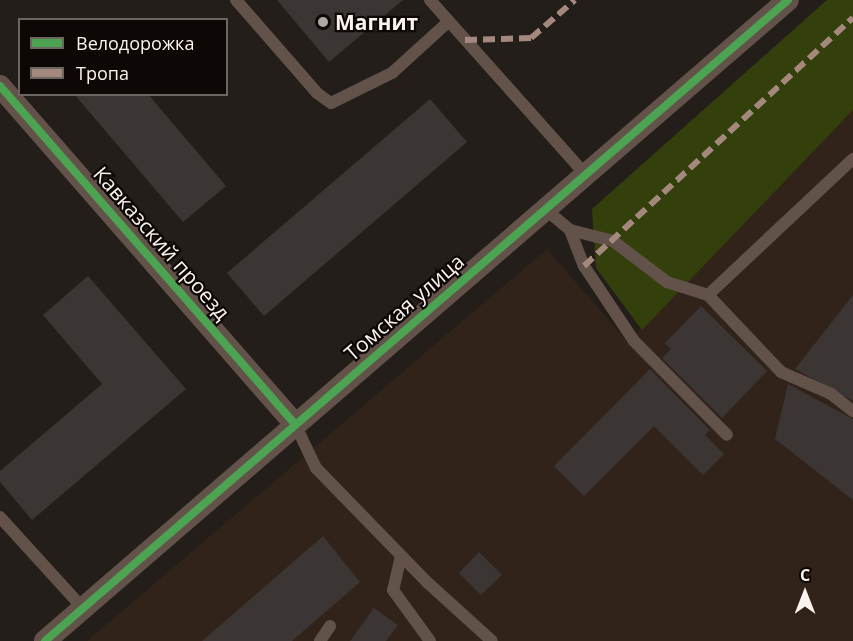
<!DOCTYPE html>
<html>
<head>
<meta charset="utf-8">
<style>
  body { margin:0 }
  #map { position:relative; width:853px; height:641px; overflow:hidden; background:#241e1a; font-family:"Open Sans",sans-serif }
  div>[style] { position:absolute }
  .built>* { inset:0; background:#31221a }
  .green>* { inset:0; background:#34400c }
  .building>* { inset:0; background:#3b3633 }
  .lane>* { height:12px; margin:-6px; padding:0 6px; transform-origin:6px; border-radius:6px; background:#62524a }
  .street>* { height:22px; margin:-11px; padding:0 11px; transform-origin:11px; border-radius:11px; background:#62524a }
  .quiet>* { height:6px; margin-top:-3px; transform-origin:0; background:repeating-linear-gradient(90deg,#a5887d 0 12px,transparent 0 18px) }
  .cycleway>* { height:8px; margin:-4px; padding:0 4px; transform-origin:4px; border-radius:4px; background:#4ca352 }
  .dots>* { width:16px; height:16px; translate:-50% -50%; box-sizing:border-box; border:3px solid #0d0806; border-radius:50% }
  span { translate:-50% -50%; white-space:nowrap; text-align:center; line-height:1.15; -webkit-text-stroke:4.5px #0d0806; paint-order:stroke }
  .poi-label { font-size:21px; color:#fbf3ef; font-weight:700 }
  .left { translate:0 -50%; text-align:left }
  .street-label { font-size:21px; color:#fbf3ef }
  .legend { position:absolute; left:18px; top:18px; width:210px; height:78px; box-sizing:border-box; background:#0d0806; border:2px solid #6c6663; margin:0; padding:8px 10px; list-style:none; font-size:18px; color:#fbf3ef }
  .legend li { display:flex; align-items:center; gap:12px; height:30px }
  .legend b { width:30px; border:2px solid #6c6663 }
  .north { position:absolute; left:775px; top:563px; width:60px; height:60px; -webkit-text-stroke:4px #0d0806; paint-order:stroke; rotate:0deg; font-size:16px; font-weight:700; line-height:24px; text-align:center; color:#fbf3ef }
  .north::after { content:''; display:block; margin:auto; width:21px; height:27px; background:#fbf3ef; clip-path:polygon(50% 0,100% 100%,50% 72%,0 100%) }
</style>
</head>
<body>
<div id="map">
  <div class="built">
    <div style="clip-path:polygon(853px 110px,853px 641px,87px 641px,547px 249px,628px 342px)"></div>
  </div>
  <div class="green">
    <div style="clip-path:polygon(827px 0,853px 0,853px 110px,642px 330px,596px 268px,592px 209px)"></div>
  </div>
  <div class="building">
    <div style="clip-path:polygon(277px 0,403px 0,329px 62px)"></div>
    <div style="clip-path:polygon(74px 94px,148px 94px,226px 186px,183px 222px)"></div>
    <div style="clip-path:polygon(430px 99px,467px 142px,264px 316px,227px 273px)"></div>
    <div style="clip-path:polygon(88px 276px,186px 389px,32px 520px,0 482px,0 471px,102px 384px,43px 315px)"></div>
    <div style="clip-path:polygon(853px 295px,853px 401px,795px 369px)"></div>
    <div style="clip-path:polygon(701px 306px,767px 371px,722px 418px,662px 358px,671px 349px,665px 343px)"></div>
    <div style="clip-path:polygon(650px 369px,710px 430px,705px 435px,724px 454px,703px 475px,654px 426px,584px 496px,554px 466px)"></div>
    <div style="clip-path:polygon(788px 384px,853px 419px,853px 500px,775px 439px)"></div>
    <div style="clip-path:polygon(323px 536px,360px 582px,292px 641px,202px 641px)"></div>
    <div style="clip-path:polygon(479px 552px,502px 575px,481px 595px,459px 573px)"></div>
    <div style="clip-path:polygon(374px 608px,398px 625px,386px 641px,350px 641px)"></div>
  </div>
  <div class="lane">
    <div style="left:236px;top:0;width:123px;rotate:48.9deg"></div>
    <div style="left:317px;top:93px;width:17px;rotate:36deg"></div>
    <div style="left:331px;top:103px;width:68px;rotate:-26.2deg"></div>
    <div style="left:392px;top:73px;width:76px;rotate:-42.3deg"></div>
    <div style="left:430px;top:0;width:234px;rotate:48.3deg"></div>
    <div style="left:545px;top:209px;width:33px;rotate:40deg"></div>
    <div style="left:570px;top:230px;width:39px;rotate:69deg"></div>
    <div style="left:584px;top:266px;width:90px;rotate:56.3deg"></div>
    <div style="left:634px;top:341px;width:132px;rotate:45.3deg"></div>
    <div style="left:570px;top:230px;width:44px;rotate:14.3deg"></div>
    <div style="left:613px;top:241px;width:68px;rotate:37.2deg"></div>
    <div style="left:667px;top:282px;width:43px;rotate:17.6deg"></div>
    <div style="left:708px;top:295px;width:106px;rotate:46.5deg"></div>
    <div style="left:781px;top:372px;width:55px;rotate:23.7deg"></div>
    <div style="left:831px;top:394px;width:28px;rotate:38deg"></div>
    <div style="left:708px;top:295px;width:199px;rotate:-43.2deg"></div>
    <div style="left:295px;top:424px;width:49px;rotate:64.5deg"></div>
    <div style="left:316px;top:468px;width:161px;rotate:45.8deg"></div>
    <div style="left:428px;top:583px;width:86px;rotate:42.2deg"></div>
    <div style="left:0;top:517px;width:122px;rotate:47.7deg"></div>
    <div style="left:401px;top:556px;width:35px;rotate:103deg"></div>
    <div style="left:393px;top:590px;width:63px;rotate:54deg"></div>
    <div style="left:320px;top:641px;width:18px;rotate:-56deg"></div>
  </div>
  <div class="street">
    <div style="left:0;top:86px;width:449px;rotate:48.9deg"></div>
    <div style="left:45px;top:641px;width:981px;rotate:-40.78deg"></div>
  </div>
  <div class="quiet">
    <div style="left:465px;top:40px;width:66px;rotate:-1.7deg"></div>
    <div style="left:531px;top:38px;width:58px;rotate:-40.8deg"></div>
    <div style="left:584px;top:266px;width:366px;rotate:-42.7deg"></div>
  </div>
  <div class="cycleway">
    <div style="left:0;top:86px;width:449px;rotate:48.9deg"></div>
    <div style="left:45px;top:641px;width:981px;rotate:-40.78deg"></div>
  </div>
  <div class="dots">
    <div style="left:323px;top:22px;background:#b0a8a4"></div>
  </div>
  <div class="poi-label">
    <span class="left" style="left:335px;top:22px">Магнит</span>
  </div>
  <div class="street-label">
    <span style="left:162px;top:243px;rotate:49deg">Кавказский проезд</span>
    <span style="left:404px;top:307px;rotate:-41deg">Томская улица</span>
  </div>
  <ul class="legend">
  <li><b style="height:8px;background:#4ca352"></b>Велодорожка</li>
  <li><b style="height:8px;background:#a5887d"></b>Тропа</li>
  </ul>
  <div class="north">С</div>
</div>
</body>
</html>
